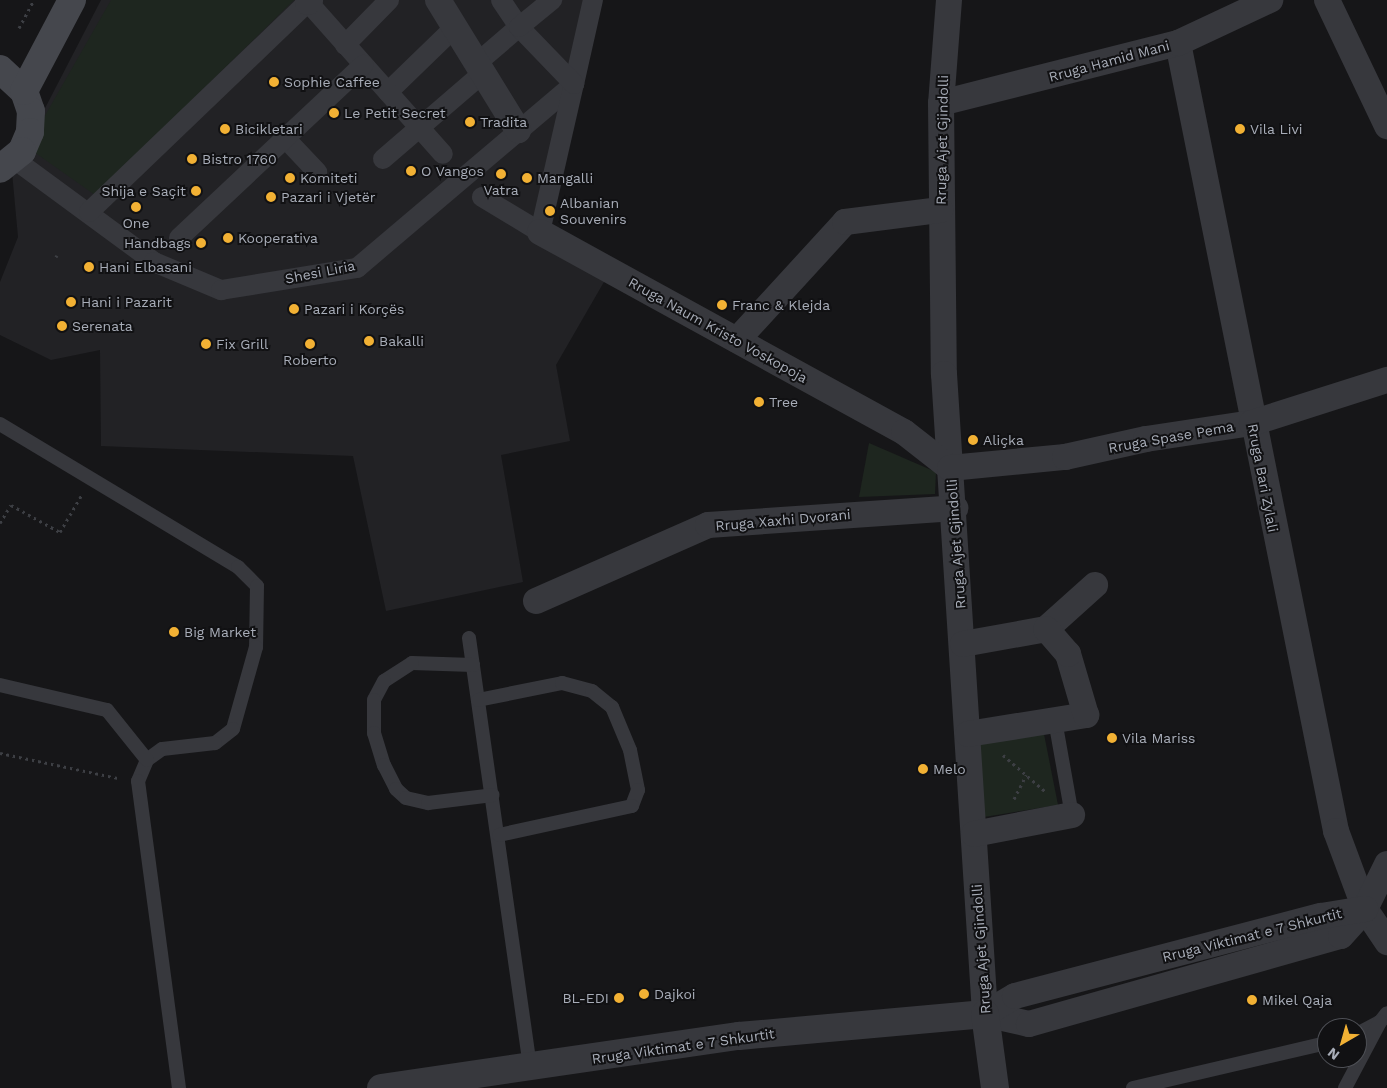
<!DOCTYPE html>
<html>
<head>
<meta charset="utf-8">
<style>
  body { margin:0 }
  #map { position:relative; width:1387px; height:1088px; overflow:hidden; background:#161618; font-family:"Work Sans",sans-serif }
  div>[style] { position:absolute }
  .built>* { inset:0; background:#222225 }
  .green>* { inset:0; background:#1e261f }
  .path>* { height:3px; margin-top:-1.5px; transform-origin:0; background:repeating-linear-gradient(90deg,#3d3f44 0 2.5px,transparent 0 6.5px) }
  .service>* { height:14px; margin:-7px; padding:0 7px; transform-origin:7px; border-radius:7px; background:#37383d }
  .pedestrian>* { height:20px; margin:-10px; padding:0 10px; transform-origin:10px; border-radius:10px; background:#37383d }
  .minor>* { height:26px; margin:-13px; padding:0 13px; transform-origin:13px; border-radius:13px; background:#37383d }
  .tertiary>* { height:28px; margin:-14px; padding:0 14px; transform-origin:14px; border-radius:14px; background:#37383d }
  .secondary>* { height:28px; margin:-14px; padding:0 14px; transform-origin:14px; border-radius:14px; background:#45474d }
  .dots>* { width:14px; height:14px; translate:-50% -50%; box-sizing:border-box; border:2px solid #111113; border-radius:50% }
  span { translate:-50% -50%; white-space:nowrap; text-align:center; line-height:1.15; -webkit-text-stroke:4px #111113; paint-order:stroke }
  .street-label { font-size:14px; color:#a8adb8 }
  .poi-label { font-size:14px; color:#a8adb8 }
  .left { translate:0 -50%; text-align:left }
  .right { translate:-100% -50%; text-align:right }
  .north { position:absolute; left:1317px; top:1018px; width:50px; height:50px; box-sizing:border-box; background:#111113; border:1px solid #4d4f55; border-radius:50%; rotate:218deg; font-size:14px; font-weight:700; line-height:20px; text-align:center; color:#a8adb8 }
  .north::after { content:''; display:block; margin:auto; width:18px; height:22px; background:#f2b134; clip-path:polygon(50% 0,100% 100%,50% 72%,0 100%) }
</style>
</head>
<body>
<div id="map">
  <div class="built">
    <div style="clip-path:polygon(101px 0,598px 0,545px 232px,612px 268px,556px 365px,570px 441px,501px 455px,523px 582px,386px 611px,353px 456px,101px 446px,100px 350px,51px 360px,0 335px,0 282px,18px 237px,12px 172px)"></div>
  </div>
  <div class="green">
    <div style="clip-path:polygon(111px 0,294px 0,95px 195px,27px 147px)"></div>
    <div style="clip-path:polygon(869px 443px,936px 472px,935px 494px,859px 497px)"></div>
    <div style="clip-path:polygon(1043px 729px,1058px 805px,984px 817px,979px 740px)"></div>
  </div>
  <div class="path">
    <div style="left:19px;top:28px;width:32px;rotate:-62deg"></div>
    <div style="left:56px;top:257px;width:2px;rotate:-63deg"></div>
    <div style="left:0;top:523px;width:21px;rotate:-59deg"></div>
    <div style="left:11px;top:505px;width:56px;rotate:28.9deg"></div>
    <div style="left:60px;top:532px;width:42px;rotate:-59.7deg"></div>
    <div style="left:0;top:753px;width:121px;rotate:12deg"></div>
    <div style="left:1003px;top:755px;width:58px;rotate:40.8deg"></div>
    <div style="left:1014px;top:799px;width:27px;rotate:-63deg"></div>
  </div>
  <div class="service">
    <div style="left:0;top:424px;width:278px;rotate:31deg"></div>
    <div style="left:238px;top:567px;width:27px;rotate:45deg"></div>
    <div style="left:257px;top:586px;width:61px;rotate:90.9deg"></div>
    <div style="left:256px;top:647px;width:85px;rotate:105.7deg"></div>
    <div style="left:233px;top:729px;width:23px;rotate:142deg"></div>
    <div style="left:215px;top:743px;width:53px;rotate:173.5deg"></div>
    <div style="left:162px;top:749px;width:19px;rotate:144deg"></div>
    <div style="left:147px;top:760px;width:23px;rotate:113deg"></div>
    <div style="left:138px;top:781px;width:310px;rotate:82.4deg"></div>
    <div style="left:469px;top:638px;width:434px;rotate:81.9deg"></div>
    <div style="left:473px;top:665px;width:61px;rotate:-178.1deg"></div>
    <div style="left:412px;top:663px;width:33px;rotate:147deg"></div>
    <div style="left:384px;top:681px;width:21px;rotate:118deg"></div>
    <div style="left:374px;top:700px;width:33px;rotate:90deg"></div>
    <div style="left:374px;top:733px;width:34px;rotate:73deg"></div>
    <div style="left:384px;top:765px;width:27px;rotate:63deg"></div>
    <div style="left:396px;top:789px;width:13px;rotate:42deg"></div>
    <div style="left:406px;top:798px;width:23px;rotate:13deg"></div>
    <div style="left:428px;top:803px;width:65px;rotate:-7deg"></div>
    <div style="left:0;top:685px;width:110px;rotate:13.2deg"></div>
    <div style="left:107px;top:710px;width:64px;rotate:51.3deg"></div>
    <div style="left:478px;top:700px;width:86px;rotate:-11.4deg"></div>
    <div style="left:562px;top:683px;width:31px;rotate:15deg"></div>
    <div style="left:592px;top:691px;width:26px;rotate:39deg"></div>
    <div style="left:612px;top:707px;width:47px;rotate:67.3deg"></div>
    <div style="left:630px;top:750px;width:41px;rotate:78.7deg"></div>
    <div style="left:638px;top:790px;width:17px;rotate:111deg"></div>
    <div style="left:632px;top:806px;width:136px;rotate:167.7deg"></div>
    <div style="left:1055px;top:720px;width:97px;rotate:79.9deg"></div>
    <div style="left:1357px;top:1034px;width:26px;rotate:-28deg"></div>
    <div style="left:1380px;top:1022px;width:11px;rotate:-52deg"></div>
    <div style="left:1133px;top:1088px;width:199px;rotate:-13.1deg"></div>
    <div style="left:1345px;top:1088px;width:75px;rotate:-62.1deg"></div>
  </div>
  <div class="pedestrian">
    <div style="left:345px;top:45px;width:63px;rotate:-45.6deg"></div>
    <div style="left:477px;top:63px;width:55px;rotate:-40.6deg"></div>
    <div style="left:519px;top:27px;width:32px;rotate:-124deg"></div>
    <div style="left:388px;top:92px;width:93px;rotate:-44.1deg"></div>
    <div style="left:285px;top:138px;width:47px;rotate:46.7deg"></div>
    <div style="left:14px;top:159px;width:174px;rotate:36.3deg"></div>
    <div style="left:154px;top:262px;width:73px;rotate:22.7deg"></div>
    <div style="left:221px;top:290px;width:138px;rotate:-9.2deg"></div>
    <div style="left:357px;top:268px;width:285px;rotate:-40.3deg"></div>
    <div style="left:574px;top:84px;width:86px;rotate:-77.3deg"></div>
    <div style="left:383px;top:159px;width:132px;rotate:-40.7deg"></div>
    <div style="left:482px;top:197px;width:68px;rotate:31.1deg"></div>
    <div style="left:540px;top:232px;width:152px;rotate:-77.1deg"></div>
    <div style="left:574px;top:84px;width:79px;rotate:-134deg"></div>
    <div style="left:519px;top:27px;width:43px;rotate:-39.3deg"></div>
    <div style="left:89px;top:212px;width:303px;rotate:-43.8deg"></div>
    <div style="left:308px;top:2px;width:203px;rotate:48.4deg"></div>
    <div style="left:179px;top:238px;width:253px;rotate:-43.2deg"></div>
  </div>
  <div class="minor">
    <div style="left:438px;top:0;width:153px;rotate:58.4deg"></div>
    <div style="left:949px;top:0;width:103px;rotate:94.4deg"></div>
    <div style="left:941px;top:103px;width:271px;rotate:89.4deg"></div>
    <div style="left:944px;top:374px;width:641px;rotate:86.33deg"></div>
    <div style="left:1327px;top:0;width:140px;rotate:64.5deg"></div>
    <div style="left:308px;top:2px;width:3px;rotate:-45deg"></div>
    <div style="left:1178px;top:43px;width:804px;rotate:78.66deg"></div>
    <div style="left:1336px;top:831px;width:83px;rotate:69.6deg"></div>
    <div style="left:1365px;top:909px;width:40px;rotate:56deg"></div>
    <div style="left:941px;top:103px;width:244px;rotate:-14.2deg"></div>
    <div style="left:1178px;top:43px;width:102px;rotate:-25.1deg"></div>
    <div style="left:540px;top:232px;width:415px;rotate:28.8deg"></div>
    <div style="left:904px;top:432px;width:58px;rotate:38deg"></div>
    <div style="left:950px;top:468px;width:116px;rotate:-5.5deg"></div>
    <div style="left:1065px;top:457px;width:83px;rotate:-12.5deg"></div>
    <div style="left:1146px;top:439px;width:107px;rotate:-8.6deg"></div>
    <div style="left:1252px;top:423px;width:142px;rotate:-17.7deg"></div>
    <div style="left:737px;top:340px;width:160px;rotate:-47.5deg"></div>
    <div style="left:845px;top:222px;width:96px;rotate:-7.2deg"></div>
    <div style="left:536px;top:601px;width:188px;rotate:-23.8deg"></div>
    <div style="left:708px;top:525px;width:248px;rotate:-3.9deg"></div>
    <div style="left:963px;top:644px;width:84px;rotate:-10.2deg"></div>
    <div style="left:1046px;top:629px;width:66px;rotate:-41.9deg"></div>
    <div style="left:968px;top:734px;width:120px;rotate:-9.1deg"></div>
    <div style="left:1086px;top:715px;width:64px;rotate:-106.4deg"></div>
    <div style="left:1068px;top:654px;width:33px;rotate:-131deg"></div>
    <div style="left:974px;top:834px;width:100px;rotate:-11deg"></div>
    <div style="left:985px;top:1014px;width:45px;rotate:12.8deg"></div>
    <div style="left:1029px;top:1024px;width:324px;rotate:-15.8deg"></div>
    <div style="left:1341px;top:936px;width:36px;rotate:-48deg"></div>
    <div style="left:1365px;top:909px;width:50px;rotate:-63.9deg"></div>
    <div style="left:985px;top:1014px;width:35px;rotate:-31deg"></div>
    <div style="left:1015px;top:996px;width:316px;rotate:-14.7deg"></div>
    <div style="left:1321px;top:916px;width:45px;rotate:-9deg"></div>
  </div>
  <div class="tertiary">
    <div style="left:381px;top:1088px;width:362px;rotate:-8.3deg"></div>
    <div style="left:739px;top:1036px;width:247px;rotate:-5.1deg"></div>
    <div style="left:985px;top:1014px;width:75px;rotate:82.3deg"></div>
  </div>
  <div class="secondary">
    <div style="left:0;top:69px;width:33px;rotate:43deg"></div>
    <div style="left:24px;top:91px;width:21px;rotate:71deg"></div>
    <div style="left:31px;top:111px;width:21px;rotate:93deg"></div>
    <div style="left:30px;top:132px;width:21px;rotate:113deg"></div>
    <div style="left:22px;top:151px;width:28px;rotate:141deg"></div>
    <div style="left:24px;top:91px;width:103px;rotate:-62.2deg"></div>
  </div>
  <div class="dots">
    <div style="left:274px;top:82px;background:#f2b134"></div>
    <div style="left:334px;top:113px;background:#f2b134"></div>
    <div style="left:470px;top:122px;background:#f2b134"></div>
    <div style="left:225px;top:129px;background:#f2b134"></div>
    <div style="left:1240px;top:129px;background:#f2b134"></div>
    <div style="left:192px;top:159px;background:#f2b134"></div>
    <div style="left:411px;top:171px;background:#f2b134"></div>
    <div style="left:501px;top:174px;background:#f2b134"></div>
    <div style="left:290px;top:178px;background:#f2b134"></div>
    <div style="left:527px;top:178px;background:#f2b134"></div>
    <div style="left:196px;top:191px;background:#f2b134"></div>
    <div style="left:271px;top:197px;background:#f2b134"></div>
    <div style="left:136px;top:207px;background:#f2b134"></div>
    <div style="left:550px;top:211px;background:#f2b134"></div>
    <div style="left:228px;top:238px;background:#f2b134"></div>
    <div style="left:201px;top:243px;background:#f2b134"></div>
    <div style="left:89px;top:267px;background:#f2b134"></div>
    <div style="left:71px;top:302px;background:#f2b134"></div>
    <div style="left:722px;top:305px;background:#f2b134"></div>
    <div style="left:294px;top:309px;background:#f2b134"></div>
    <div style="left:62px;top:326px;background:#f2b134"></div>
    <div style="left:369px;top:341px;background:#f2b134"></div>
    <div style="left:206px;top:344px;background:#f2b134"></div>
    <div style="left:310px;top:344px;background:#f2b134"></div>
    <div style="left:759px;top:402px;background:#f2b134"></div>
    <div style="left:973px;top:440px;background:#f2b134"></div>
    <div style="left:174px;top:632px;background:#f2b134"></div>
    <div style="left:1112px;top:738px;background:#f2b134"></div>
    <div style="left:923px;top:769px;background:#f2b134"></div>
    <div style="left:644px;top:994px;background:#f2b134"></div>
    <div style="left:619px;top:998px;background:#f2b134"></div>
    <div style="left:1252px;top:1000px;background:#f2b134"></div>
  </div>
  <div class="street-label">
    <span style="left:1109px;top:61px;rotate:-15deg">Rruga Hamid Mani</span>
    <span style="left:942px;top:140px;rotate:-89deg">Rruga Ajet Gjindolli</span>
    <span style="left:320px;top:272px;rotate:-11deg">Shesi Liria</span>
    <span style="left:718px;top:330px;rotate:29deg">Rruga Naum Kristo Voskopoja</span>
    <span style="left:1171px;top:437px;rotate:-10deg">Rruga Spase Pema</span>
    <span style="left:1263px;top:478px;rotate:79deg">Rruga Bari Zylali</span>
    <span style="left:783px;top:520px;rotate:-5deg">Rruga Xaxhi Dvorani</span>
    <span style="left:956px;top:544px;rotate:-94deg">Rruga Ajet Gjindolli</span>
    <span style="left:1252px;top:935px;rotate:-14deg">Rruga Viktimat e 7 Shkurtit</span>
    <span style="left:981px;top:949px;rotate:-94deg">Rruga Ajet Gjindolli</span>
    <span style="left:683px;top:1046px;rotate:-8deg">Rruga Viktimat e 7 Shkurtit</span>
  </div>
  <div class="poi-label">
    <span class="left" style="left:284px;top:82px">Sophie Caffee</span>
    <span class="left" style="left:344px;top:113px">Le Petit Secret</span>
    <span class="left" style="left:480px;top:122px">Tradita</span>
    <span class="left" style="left:235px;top:129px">Bicikletari</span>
    <span class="left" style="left:1250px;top:129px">Vila Livi</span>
    <span class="left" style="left:202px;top:159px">Bistro 1760</span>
    <span class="left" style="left:421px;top:171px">O Vangos</span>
    <span class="left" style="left:300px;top:178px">Komiteti</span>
    <span class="left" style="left:537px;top:178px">Mangalli</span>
    <span style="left:501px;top:190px">Vatra</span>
    <span class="right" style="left:186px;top:191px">Shija e Saçit</span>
    <span class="left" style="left:281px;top:197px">Pazari i Vjetër</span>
    <span class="left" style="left:560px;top:211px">Albanian<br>Souvenirs</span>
    <span style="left:136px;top:223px">One</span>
    <span class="left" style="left:238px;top:238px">Kooperativa</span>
    <span class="right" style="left:191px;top:243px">Handbags</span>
    <span class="left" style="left:99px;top:267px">Hani Elbasani</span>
    <span class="left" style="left:81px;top:302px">Hani i Pazarit</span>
    <span class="left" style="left:732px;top:305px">Franc &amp; Klejda</span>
    <span class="left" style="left:304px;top:309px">Pazari i Korçës</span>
    <span class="left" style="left:72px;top:326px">Serenata</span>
    <span class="left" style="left:379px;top:341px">Bakalli</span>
    <span class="left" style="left:216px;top:344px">Fix Grill</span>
    <span style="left:310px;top:360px">Roberto</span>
    <span class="left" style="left:769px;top:402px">Tree</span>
    <span class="left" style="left:983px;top:440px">Aliçka</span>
    <span class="left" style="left:184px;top:632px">Big Market</span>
    <span class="left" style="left:1122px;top:738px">Vila Mariss</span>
    <span class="left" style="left:933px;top:769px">Melo</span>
    <span class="left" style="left:654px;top:994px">Dajkoi</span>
    <span class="right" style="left:609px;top:998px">BL-EDI</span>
    <span class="left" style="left:1262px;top:1000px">Mikel Qaja</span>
  </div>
  <div class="north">N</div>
</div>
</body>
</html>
